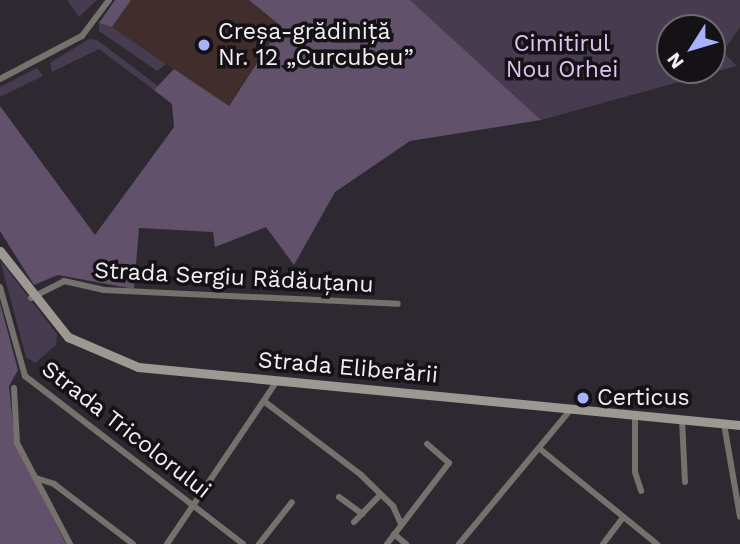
<!DOCTYPE html>
<html>
<head>
<meta charset="utf-8">
<style>
  body { margin:0 }
  #map { position:relative; width:740px; height:544px; overflow:hidden; background:#2e2931; font-family:"Work Sans",sans-serif }
  div>[style] { position:absolute }
  .education>* { inset:0; background:#412d2c }
  .green>* { inset:0; background:#473b4f }
  .forest>* { inset:0; background:#61516b }
  .street>* { height:6px; margin:-3px; padding:0 3px; transform-origin:3px; border-radius:3px; background:#75716d }
  .secondary>* { height:9px; margin:-4.5px; padding:0 4.5px; transform-origin:4.5px; border-radius:4.5px; background:#9e9892 }
  .dots>* { width:19px; height:19px; translate:-50% -50%; box-sizing:border-box; border:4px solid #151216; border-radius:50% }
  span { translate:-50% -50%; white-space:nowrap; text-align:center; line-height:1.15; -webkit-text-stroke:7px #151216; paint-order:stroke }
  .poi-label { font-size:23px; color:#f2eff5 }
  .left { translate:0 -50%; text-align:left }
  .park-label { font-size:23px; color:#e1c3f5 }
  .street-label { font-size:23px; color:#f2eff5 }
  .north { position:absolute; left:656px; top:14px; width:70px; height:70px; box-sizing:border-box; background:#151216; border:2px solid #6d6a6f; border-radius:50%; rotate:233deg; font-size:19px; font-weight:700; line-height:28px; text-align:center; color:#f2eff5 }
  .north::after { content:''; display:block; margin:auto; width:24px; height:32px; background:#a7b1fc; clip-path:polygon(50% 0,100% 100%,50% 72%,0 100%) }
</style>
</head>
<body>
<div id="map">
  <div class="education">
    <div style="clip-path:polygon(131px 0,249px 0,281px 25px,228px 106px,112px 27px)"></div>
  </div>
  <div class="green">
    <div style="clip-path:polygon(67px 0,97px 0,79px 17px)"></div>
    <div style="clip-path:polygon(evenodd,410px 0,740px 0,740px 27px,723px 52px,737px 66px,541px 120px,410px 0,670px 28px,712px 28px,712px 70px,670px 70px,670px 28px)"></div>
    <div style="clip-path:polygon(99px 23px,112px 27px,166px 64px,157px 71px,99px 31px)"></div>
    <div style="clip-path:polygon(89px 39px,97px 40px,158px 86px,154px 90px,99px 49px,52px 72px,50px 63px)"></div>
    <div style="clip-path:polygon(37px 68px,43px 76px,0 97px,0 87px)"></div>
    <div style="clip-path:polygon(0 260px,57px 334px,56px 345px,35px 363px,26px 357px)"></div>
  </div>
  <div class="forest">
    <div style="clip-path:polygon(115px 0,131px 0,112px 27px,99px 23px)"></div>
    <div style="clip-path:polygon(249px 0,410px 0,541px 120px,410px 141px,335px 192px,294px 265px,266px 227px,215px 247px,213px 232px,139px 228px,134px 289px,58px 275px,34px 285px,0 231px,0 106px,95px 235px,174px 127px,172px 104px,154px 90px,174px 69px,229px 106px,281px 26px)"></div>
    <div style="clip-path:polygon(0 303px,18px 370px,9px 386px,15px 443px,66px 544px,0 544px)"></div>
  </div>
  <div class="street">
    <div style="left:0;top:79px;width:93px;rotate:-27.7deg"></div>
    <div style="left:82px;top:36px;width:45px;rotate:-53.1deg"></div>
    <div style="left:0;top:287px;width:92px;rotate:74.3deg"></div>
    <div style="left:25px;top:376px;width:275px;rotate:37.6deg"></div>
    <div style="left:31px;top:298px;width:37px;rotate:-27deg"></div>
    <div style="left:64px;top:281px;width:41px;rotate:12.7deg"></div>
    <div style="left:104px;top:290px;width:294px;rotate:2.7deg"></div>
    <div style="left:14px;top:388px;width:55px;rotate:86.9deg"></div>
    <div style="left:17px;top:443px;width:114px;rotate:62.3deg"></div>
    <div style="left:265px;top:402px;width:121px;rotate:37.2deg"></div>
    <div style="left:361px;top:475px;width:45px;rotate:44.1deg"></div>
    <div style="left:393px;top:506px;width:20px;rotate:66deg"></div>
    <div style="left:635px;top:414px;width:58px;rotate:90deg"></div>
    <div style="left:635px;top:472px;width:20px;rotate:72deg"></div>
    <div style="left:682px;top:419px;width:63px;rotate:87.3deg"></div>
    <div style="left:724px;top:424px;width:94px;rotate:80.2deg"></div>
    <div style="left:540px;top:449px;width:151px;rotate:39.1deg"></div>
    <div style="left:36px;top:478px;width:19px;rotate:18deg"></div>
    <div style="left:54px;top:484px;width:99px;rotate:37.2deg"></div>
    <div style="left:339px;top:497px;width:29px;rotate:36deg"></div>
    <div style="left:354px;top:522px;width:37px;rotate:-46deg"></div>
    <div style="left:394px;top:534px;width:16px;rotate:40deg"></div>
    <div style="left:167px;top:544px;width:197px;rotate:-56deg"></div>
    <div style="left:259px;top:544px;width:53px;rotate:-51.8deg"></div>
    <div style="left:387px;top:544px;width:102px;rotate:-52.6deg"></div>
    <div style="left:449px;top:463px;width:29px;rotate:-139deg"></div>
    <div style="left:459px;top:544px;width:175px;rotate:-50.3deg"></div>
    <div style="left:603px;top:544px;width:31px;rotate:-53deg"></div>
  </div>
  <div class="secondary">
    <div style="left:0;top:251px;width:110px;rotate:51.7deg"></div>
    <div style="left:68px;top:337px;width:76px;rotate:23.2deg"></div>
    <div style="left:138px;top:367px;width:605px;rotate:5.5deg"></div>
  </div>
  <div class="dots">
    <div style="left:204px;top:45px;background:#a7b1fc"></div>
    <div style="left:583px;top:398px;background:#a7b1fc"></div>
  </div>
  <div class="poi-label">
    <span class="left" style="left:218px;top:45px">Creșa-grădiniță<br>Nr. 12 „Curcubeu”</span>
    <span class="left" style="left:597px;top:398px">Certicus</span>
  </div>
  <div class="park-label">
    <span style="left:562px;top:57px">Cimitirul<br>Nou Orhei</span>
  </div>
  <div class="street-label">
    <span style="left:234px;top:278px;rotate:3deg">Strada Sergiu Rădăuțanu</span>
    <span style="left:348px;top:368px;rotate:5deg">Strada Eliberării</span>
    <span style="left:126px;top:430px;rotate:38deg">Strada Tricolorului</span>
  </div>
  <div class="north">N</div>
</div>
</body>
</html>
